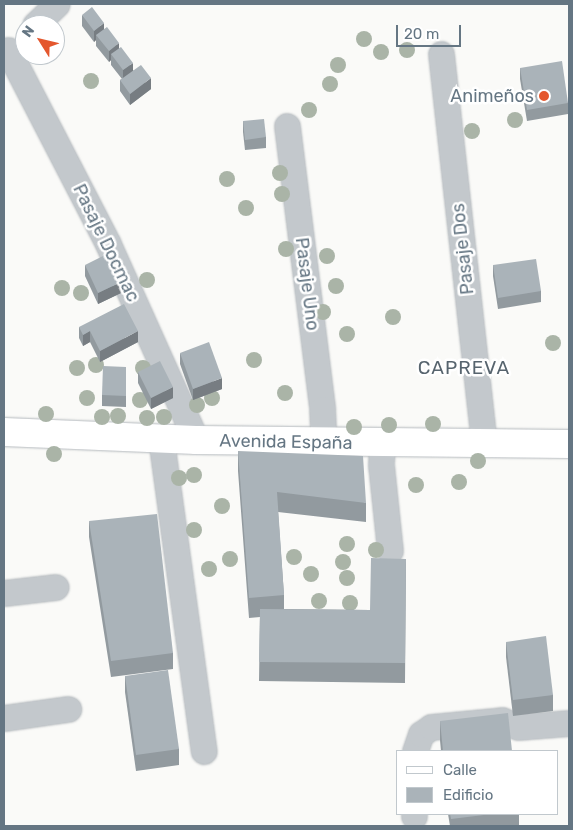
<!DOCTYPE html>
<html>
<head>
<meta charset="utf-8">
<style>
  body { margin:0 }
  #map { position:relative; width:573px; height:830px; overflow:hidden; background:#fafaf8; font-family:Rubik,sans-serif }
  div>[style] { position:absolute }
  .roads { filter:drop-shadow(0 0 1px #b5babe) drop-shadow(0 0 1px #b5babe) }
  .minor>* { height:25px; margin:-12.5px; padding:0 12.5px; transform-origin:12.5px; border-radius:12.5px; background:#c3c8cc }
  .major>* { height:28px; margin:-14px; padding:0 14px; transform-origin:14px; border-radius:14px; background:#fff }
  .trees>* { width:16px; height:16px; margin:-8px; border-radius:50%; background:#aab4a7 }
  .wall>* { inset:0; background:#929a9f }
  .shaded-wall>* { inset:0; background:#777d82 }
  .building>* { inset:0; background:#aab3b9 }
  .dots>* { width:14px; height:14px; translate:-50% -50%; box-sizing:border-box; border:2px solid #fff; border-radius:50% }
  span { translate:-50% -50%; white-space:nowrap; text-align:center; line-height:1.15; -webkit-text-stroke:5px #fff; paint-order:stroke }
  .poi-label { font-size:18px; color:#657683 }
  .right { translate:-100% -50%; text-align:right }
  .street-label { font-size:18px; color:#657683 }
  .neighbourhood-label { font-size:19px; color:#57646e; letter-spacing:1px }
  .frame { position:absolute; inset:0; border:5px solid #657683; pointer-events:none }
  .legend { position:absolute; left:396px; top:750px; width:162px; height:65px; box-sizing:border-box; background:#fff; border:1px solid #c1c8cd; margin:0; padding:6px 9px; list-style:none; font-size:15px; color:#657683 }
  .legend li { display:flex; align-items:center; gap:10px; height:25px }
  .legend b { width:25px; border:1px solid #c1c8cd }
  .north { position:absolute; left:15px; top:15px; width:50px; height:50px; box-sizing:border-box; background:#fff; border:1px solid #c1c8cd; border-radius:50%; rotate:306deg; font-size:14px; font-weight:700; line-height:20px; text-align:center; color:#657683 }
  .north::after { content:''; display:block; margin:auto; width:18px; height:22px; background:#e4572e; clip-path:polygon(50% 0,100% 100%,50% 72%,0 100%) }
  .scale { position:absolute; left:396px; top:25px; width:65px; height:22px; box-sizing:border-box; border:2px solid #657683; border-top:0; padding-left:6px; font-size:15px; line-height:18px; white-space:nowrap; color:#657683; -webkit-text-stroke:4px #fff; paint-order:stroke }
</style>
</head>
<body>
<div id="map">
  <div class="roads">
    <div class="minor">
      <div style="left:35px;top:25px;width:30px;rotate:-44deg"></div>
      <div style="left:8px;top:50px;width:218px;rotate:62.7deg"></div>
      <div style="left:108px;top:244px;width:215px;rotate:65.8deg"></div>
      <div style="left:441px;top:54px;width:392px;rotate:83.7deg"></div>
      <div style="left:287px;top:126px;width:285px;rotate:82.9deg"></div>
      <div style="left:322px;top:409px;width:34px;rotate:87deg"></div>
      <div style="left:161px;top:439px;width:315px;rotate:82.2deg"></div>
      <div style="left:382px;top:444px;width:21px;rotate:93deg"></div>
      <div style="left:381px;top:465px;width:86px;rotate:84deg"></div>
      <div style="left:4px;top:593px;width:52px;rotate:-6.6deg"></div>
      <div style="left:4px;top:718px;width:65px;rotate:-8deg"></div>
      <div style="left:415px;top:751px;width:18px;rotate:-71deg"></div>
      <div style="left:421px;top:734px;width:12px;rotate:-35deg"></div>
      <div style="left:431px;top:727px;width:71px;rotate:-5.6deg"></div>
      <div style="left:502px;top:720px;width:17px;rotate:24deg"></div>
      <div style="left:518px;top:727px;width:51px;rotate:-4.5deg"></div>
      <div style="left:414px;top:814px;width:2px;rotate:90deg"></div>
    </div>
    <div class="major">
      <div style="left:4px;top:432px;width:192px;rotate:2.4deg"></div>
      <div style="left:196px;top:440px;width:373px;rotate:0.6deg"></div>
    </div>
  </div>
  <div class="trees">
    <div style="left:364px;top:39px"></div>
    <div style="left:407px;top:50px"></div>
    <div style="left:381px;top:52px"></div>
    <div style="left:338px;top:65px"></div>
    <div style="left:91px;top:81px"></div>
    <div style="left:330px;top:84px"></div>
    <div style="left:309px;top:110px"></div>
    <div style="left:515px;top:120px"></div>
    <div style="left:472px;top:131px"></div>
    <div style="left:280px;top:173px"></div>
    <div style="left:227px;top:179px"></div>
    <div style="left:282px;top:194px"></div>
    <div style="left:246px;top:208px"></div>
    <div style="left:286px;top:249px"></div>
    <div style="left:327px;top:256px"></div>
    <div style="left:147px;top:280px"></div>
    <div style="left:336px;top:286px"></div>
    <div style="left:62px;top:288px"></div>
    <div style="left:81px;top:293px"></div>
    <div style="left:323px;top:312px"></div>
    <div style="left:393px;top:317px"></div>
    <div style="left:347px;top:334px"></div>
    <div style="left:553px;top:343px"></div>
    <div style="left:254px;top:360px"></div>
    <div style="left:96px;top:365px"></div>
    <div style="left:77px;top:368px"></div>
    <div style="left:143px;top:368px"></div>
    <div style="left:285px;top:393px"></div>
    <div style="left:87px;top:398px"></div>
    <div style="left:212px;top:398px"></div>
    <div style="left:140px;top:400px"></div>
    <div style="left:197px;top:405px"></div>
    <div style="left:46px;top:414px"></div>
    <div style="left:118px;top:416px"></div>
    <div style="left:102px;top:417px"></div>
    <div style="left:164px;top:417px"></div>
    <div style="left:147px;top:418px"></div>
    <div style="left:433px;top:424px"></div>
    <div style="left:389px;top:425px"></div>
    <div style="left:354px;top:427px"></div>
    <div style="left:54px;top:454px"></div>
    <div style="left:478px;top:461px"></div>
    <div style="left:194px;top:475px"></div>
    <div style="left:179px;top:478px"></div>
    <div style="left:459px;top:482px"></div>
    <div style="left:416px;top:485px"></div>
    <div style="left:222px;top:506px"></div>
    <div style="left:194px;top:530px"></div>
    <div style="left:347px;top:544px"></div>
    <div style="left:376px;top:550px"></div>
    <div style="left:294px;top:557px"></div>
    <div style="left:230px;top:559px"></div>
    <div style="left:343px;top:562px"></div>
    <div style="left:209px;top:569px"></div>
    <div style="left:311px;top:574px"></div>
    <div style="left:347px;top:578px"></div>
    <div style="left:319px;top:601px"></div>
    <div style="left:350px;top:603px"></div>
  </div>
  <div class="wall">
    <div style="clip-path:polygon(82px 15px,104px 29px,119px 48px,133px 70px,151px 89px,130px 105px,120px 91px,120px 80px,122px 79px,111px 65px,111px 60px,109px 62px,96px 46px,96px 40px,94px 42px,82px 26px)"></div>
    <div style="clip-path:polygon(520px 68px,568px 103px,568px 114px,527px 121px,520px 79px)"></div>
    <div style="clip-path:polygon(243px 121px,266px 137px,266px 148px,245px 150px,243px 132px)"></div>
    <div style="clip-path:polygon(85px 265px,121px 293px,98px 304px,85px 276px)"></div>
    <div style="clip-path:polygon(493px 265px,541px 291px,541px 302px,498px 309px,493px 276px)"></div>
    <div style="clip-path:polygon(79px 327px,138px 342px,100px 362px,90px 342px,83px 346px,79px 338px)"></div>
    <div style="clip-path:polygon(180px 353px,222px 389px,193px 400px,180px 364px)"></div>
    <div style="clip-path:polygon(126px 367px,126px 407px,102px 406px,102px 395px)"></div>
    <div style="clip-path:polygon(138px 372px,173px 398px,151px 409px,138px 383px)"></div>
    <div style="clip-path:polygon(238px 451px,366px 503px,366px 522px,278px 512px,284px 595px,284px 609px,370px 610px,406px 559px,405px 683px,259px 681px,260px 617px,249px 618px,238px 471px)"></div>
    <div style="clip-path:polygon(89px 521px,173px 653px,173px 669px,111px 677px,89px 537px)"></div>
    <div style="clip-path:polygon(506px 642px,553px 695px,553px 711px,513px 716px,506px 657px)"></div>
    <div style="clip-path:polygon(125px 676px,179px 749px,179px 765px,136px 771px,125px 692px)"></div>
    <div style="clip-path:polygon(440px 721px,512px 751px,441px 751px,440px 740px)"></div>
    <div style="clip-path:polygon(448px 814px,519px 814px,519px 826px,450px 826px)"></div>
  </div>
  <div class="shaded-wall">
    <div style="clip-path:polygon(104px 23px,104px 34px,96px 35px,96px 40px,94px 42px,94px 31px)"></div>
    <div style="clip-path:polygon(119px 43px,119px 54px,111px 54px,111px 60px,109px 62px,109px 51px)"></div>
    <div style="clip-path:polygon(133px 63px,133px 74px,123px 81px,123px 70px)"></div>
    <div style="clip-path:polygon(151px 78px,151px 89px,130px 105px,130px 94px)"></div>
    <div style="clip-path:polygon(121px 282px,121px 293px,98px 304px,98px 293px)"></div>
    <div style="clip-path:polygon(90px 331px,90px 342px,83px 346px,83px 335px)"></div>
    <div style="clip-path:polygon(138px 331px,138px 342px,100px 362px,100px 351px)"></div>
    <div style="clip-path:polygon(222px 378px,222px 389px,193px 400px,193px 389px)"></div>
    <div style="clip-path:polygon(173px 387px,173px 398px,151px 409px,151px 398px)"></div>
  </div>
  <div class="building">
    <div style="clip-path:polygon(92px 7px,104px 23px,94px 31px,82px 15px)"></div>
    <div style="clip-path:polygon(107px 27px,119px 43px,109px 51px,96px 35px)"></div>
    <div style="clip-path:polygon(121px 47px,133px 63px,123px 70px,111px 54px)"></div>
    <div style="clip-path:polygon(562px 61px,568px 103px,527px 110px,520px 68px)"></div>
    <div style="clip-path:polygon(141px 65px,151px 78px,130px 94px,120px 80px)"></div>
    <div style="clip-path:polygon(264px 119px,266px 137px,245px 140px,243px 121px)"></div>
    <div style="clip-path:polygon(107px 254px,121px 282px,98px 293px,85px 265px)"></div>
    <div style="clip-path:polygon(536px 259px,541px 291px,498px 298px,493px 265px)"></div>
    <div style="clip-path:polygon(124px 304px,138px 331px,100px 351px,90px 331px,83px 335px,79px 327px)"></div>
    <div style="clip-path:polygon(209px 342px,222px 378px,193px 389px,180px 353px)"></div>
    <div style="clip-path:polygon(160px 361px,173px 387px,151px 398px,138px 372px)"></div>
    <div style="clip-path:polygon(103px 366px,126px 367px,126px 396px,102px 395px)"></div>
    <div style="clip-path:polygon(238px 451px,363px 456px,366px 503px,277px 492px,284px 595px,249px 598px)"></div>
    <div style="clip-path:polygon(157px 514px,173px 653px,111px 661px,89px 521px)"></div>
    <div style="clip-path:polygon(371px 558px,406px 559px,405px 663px,259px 662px,260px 609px,370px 610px)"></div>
    <div style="clip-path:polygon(546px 636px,553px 695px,513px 700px,506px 642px)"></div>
    <div style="clip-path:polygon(168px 670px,179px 749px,136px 755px,125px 676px)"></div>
    <div style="clip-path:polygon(508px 713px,512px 751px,443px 751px,440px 721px)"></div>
    <div style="clip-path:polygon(450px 814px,492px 814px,451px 819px)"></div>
  </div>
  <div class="dots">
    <div style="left:544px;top:96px;background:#e4572e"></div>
  </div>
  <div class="poi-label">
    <span class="right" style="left:534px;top:96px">Animeños</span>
  </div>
  <div class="street-label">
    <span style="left:106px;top:243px;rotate:64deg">Pasaje Docmac</span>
    <span style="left:463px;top:249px;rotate:-96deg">Pasaje Dos</span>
    <span style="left:307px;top:284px;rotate:83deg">Pasaje Uno</span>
    <span style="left:286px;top:442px;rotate:1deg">Avenida España</span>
  </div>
  <div class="neighbourhood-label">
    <span style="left:464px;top:368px">CAPREVA</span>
  </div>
  <div class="frame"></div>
  <ul class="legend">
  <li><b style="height:6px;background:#fff"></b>Calle</li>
  <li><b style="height:14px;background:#aab3b9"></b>Edificio</li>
  </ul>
  <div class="north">N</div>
  <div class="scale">20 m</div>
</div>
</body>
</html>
